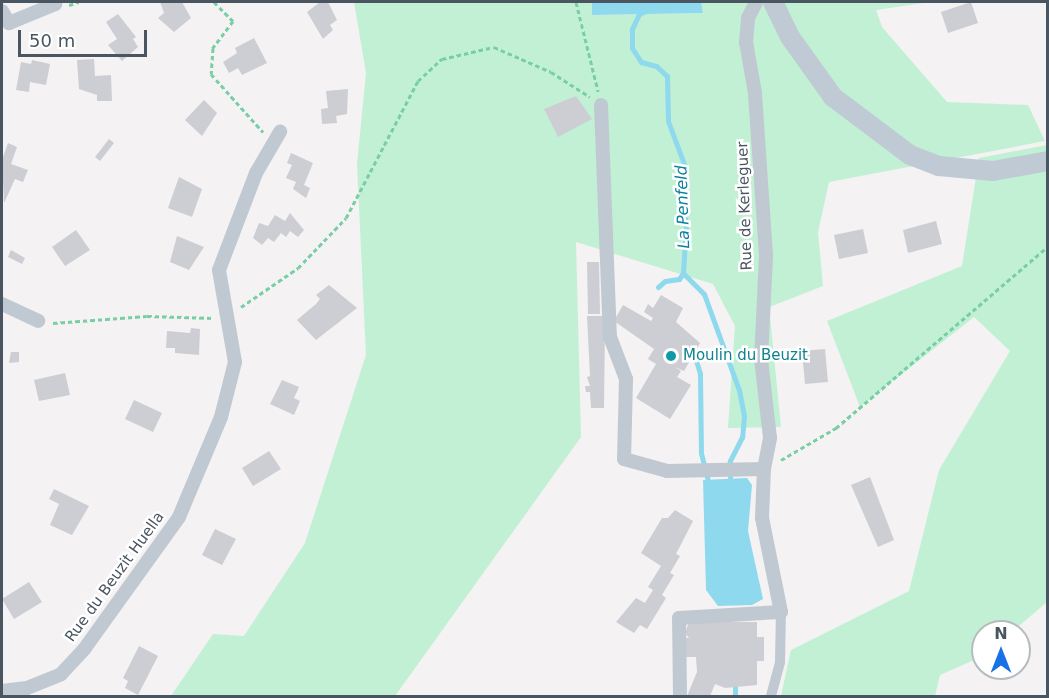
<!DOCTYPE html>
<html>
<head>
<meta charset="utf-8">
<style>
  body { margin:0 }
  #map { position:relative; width:1049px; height:698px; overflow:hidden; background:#f4f2f2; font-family:"DejaVu Sans",sans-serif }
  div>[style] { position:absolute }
  .green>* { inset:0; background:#c1f0d4 }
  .water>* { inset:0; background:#8ed9ee }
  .stream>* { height:5px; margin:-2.5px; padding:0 2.5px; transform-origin:2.5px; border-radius:2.5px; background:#8ed9ee }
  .building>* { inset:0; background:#ccced4 }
  .path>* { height:3px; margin-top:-1.5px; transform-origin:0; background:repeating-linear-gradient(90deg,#78cfa5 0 4.5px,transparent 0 7.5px) }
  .pedestrian>* { height:10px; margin:-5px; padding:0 5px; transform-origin:5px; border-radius:5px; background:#c0c9d1 }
  .minor>* { height:14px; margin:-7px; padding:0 7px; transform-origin:7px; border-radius:7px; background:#c0c9d1 }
  .secondary>* { height:20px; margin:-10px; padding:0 10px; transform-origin:10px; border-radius:10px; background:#c0cad5 }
  .dots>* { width:16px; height:16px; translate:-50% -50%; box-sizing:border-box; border:3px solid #fff; border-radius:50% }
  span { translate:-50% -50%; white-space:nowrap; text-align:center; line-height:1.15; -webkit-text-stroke:5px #fff; paint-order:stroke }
  .street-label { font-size:15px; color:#495560 }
  .culture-label { font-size:15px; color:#0d838f }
  .left { translate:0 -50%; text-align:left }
  .water-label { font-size:16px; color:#0c80a0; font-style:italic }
  .frame { position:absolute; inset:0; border:3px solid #495560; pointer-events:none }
  .north { position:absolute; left:971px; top:620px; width:60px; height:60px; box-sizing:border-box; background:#fff; border:2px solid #b6bbbf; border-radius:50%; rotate:0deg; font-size:16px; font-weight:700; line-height:24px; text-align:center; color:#495560 }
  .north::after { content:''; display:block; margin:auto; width:21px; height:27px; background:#1871e7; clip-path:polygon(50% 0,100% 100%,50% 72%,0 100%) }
  .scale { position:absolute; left:18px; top:30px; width:129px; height:27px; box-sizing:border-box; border:3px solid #495560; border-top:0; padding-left:8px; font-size:18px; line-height:21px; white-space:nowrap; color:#495560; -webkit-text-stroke:4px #fff; paint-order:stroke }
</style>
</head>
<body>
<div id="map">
  <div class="green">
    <div style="clip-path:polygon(354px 2px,592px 2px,593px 15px,703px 13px,701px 2px,930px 2px,876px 10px,882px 27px,947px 102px,1028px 105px,1045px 141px,829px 182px,818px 232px,823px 286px,769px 307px,781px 427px,728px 428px,735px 326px,713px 284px,576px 242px,581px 437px,395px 696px,171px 696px,213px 634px,244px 636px,305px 543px,366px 355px,357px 164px,366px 73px)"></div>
    <div style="clip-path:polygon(1047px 145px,1047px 602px,1012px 632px,983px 632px,983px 656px,940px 675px,935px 696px,781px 696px,791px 650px,909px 591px,939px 470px,1010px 351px,974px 317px,860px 407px,827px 321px,962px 266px,979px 158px)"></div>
  </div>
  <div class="water">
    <div style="clip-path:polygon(592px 2px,701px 2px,703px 13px,592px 15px)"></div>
    <div style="clip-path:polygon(747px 478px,752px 485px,748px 531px,763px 599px,752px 605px,718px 606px,706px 590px,703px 480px)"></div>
  </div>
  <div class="stream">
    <div style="left:645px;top:11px;width:7px;rotate:153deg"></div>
    <div style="left:639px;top:14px;width:17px;rotate:115deg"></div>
    <div style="left:632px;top:29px;width:19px;rotate:90deg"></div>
    <div style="left:632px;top:48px;width:17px;rotate:57deg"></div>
    <div style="left:641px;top:62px;width:16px;rotate:15deg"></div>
    <div style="left:656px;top:66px;width:15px;rotate:42deg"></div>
    <div style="left:667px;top:76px;width:45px;rotate:88.7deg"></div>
    <div style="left:668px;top:121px;width:49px;rotate:69.7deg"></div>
    <div style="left:685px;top:167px;width:36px;rotate:96deg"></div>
    <div style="left:681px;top:203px;width:21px;rotate:76deg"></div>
    <div style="left:686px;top:223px;width:50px;rotate:93.4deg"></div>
    <div style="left:683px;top:273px;width:30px;rotate:45deg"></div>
    <div style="left:704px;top:294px;width:102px;rotate:70deg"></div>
    <div style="left:739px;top:390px;width:26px;rotate:79deg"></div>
    <div style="left:744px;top:416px;width:21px;rotate:95deg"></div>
    <div style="left:742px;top:437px;width:27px;rotate:117deg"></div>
    <div style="left:730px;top:461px;width:22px;rotate:90deg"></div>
    <div style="left:658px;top:287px;width:9px;rotate:-41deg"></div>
    <div style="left:665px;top:281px;width:14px;rotate:-8deg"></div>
    <div style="left:679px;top:279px;width:7px;rotate:-56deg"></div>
    <div style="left:694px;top:354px;width:21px;rotate:73deg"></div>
    <div style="left:700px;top:374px;width:79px;rotate:89.3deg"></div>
    <div style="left:701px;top:453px;width:33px;rotate:76deg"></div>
    <div style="left:735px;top:696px;width:11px;rotate:-90deg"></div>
  </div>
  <div class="building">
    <div style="clip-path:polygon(160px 2px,182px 2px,191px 18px,174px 32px,158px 18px,164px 13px)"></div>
    <div style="clip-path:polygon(320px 2px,328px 2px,337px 20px,330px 25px,333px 30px,323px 39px,307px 12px)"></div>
    <div style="clip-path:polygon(971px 2px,978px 23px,948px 33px,941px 12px)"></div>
    <div style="clip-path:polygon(118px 14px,136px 37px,133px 39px,138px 47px,122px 61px,108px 45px,117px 39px,106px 22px)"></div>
    <div style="clip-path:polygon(254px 38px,267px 63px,242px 75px,238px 68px,229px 73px,223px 62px,237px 53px,235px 48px)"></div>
    <div style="clip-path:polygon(94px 59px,95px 76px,111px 75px,112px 101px,97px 101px,97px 95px,79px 89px,77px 60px)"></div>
    <div style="clip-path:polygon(32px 60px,50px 64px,46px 85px,30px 82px,29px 92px,16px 90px,21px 62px,31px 64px)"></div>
    <div style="clip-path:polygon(348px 89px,347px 114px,336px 116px,337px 123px,322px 124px,321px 109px,328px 108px,326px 91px)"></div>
    <div style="clip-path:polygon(576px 96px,592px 119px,558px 137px,544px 109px)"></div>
    <div style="clip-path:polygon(204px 100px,217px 113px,202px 136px,185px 120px)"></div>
    <div style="clip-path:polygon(109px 139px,114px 143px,100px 161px,95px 157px)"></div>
    <div style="clip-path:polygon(8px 143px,17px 147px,11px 164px,28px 170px,23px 182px,15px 179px,4px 203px,2px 160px)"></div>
    <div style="clip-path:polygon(291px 153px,313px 163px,304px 185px,310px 188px,306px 198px,293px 189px,296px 182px,286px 178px,292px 165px,287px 163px)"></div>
    <div style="clip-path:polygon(179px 177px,202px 189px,192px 217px,168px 208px)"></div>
    <div style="clip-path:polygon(290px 213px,304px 230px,298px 237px,290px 231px,286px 237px,281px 233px,274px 242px,268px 238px,262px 245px,253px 238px,259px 223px,268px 226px,275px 215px,285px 221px)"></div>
    <div style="clip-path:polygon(936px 221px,942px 244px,908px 253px,903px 230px)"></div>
    <div style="clip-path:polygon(863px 229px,868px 253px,839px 259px,834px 235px)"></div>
    <div style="clip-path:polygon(76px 230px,90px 250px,65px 266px,52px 247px)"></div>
    <div style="clip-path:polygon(177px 236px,204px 247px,189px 270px,170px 262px)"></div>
    <div style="clip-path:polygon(11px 250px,25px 258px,22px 264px,8px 257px)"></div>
    <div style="clip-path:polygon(587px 262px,599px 262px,600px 314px,588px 314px)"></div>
    <div style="clip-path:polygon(329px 285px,357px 308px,316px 340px,297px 320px,316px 304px,320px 299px,316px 295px)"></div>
    <div style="clip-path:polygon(661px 295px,683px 308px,676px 322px,700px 343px,684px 371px,675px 367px,681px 371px,677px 377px,691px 385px,670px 419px,636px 398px,656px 364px,648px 359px,654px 349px,614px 321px,623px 305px,651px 321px,653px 318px,644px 312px,648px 304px,653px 308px)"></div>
    <div style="clip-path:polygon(587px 316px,602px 316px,605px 324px,604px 408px,591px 408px,590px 392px,586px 392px,585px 386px,590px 386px,587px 377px,590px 376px)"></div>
    <div style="clip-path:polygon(191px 328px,200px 329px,199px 355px,175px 353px,175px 348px,166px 348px,167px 331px,190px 333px)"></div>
    <div style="clip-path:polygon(825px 349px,828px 382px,805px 384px,802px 351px)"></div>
    <div style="clip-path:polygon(11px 352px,19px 352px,19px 362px,9px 363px)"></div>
    <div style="clip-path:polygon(65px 373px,70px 395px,39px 401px,34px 380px)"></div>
    <div style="clip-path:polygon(282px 380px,299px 387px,294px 398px,300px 401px,294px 415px,270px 404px)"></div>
    <div style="clip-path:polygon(134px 400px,162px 413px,153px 432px,125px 419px)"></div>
    <div style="clip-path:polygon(269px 451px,281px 469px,253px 486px,242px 468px)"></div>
    <div style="clip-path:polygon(870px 477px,894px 540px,878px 547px,851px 485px)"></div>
    <div style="clip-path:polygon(54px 489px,89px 506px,72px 535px,50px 525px,59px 504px,49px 499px)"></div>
    <div style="clip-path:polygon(675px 510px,693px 521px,676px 554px,680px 556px,670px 573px,674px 575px,662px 595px,666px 598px,647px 629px,640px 625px,634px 633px,616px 622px,636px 598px,645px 603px,653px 590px,648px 587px,661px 566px,641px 553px,662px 518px,668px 518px)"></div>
    <div style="clip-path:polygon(215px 529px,236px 539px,222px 565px,202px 555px)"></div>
    <div style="clip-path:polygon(29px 582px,42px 602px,14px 619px,2px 599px)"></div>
    <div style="clip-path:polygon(689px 622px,757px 622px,757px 637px,764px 637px,764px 661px,757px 661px,757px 685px,725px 688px,715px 684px,710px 696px,687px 696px,697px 672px,696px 657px,683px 657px,683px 638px,689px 638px,685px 633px)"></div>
    <div style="clip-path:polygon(139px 646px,158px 656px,138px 695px,125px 688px,128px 681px,123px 678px)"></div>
  </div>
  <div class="path">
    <div style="left:214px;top:2px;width:27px;rotate:45deg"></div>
    <div style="left:233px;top:21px;width:34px;rotate:127deg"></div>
    <div style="left:213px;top:48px;width:26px;rotate:94deg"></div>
    <div style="left:211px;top:74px;width:78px;rotate:48.1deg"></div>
    <div style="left:576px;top:2px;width:92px;rotate:76.1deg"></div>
    <div style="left:69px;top:5px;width:10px;rotate:-17deg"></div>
    <div style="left:241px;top:307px;width:69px;rotate:-34.4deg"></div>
    <div style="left:298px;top:268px;width:69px;rotate:-46.2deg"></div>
    <div style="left:346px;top:218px;width:155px;rotate:-62.3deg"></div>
    <div style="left:418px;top:81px;width:33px;rotate:-43deg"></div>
    <div style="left:442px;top:59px;width:53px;rotate:-13deg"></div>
    <div style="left:494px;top:47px;width:62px;rotate:23.7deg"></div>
    <div style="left:551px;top:72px;width:46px;rotate:32.7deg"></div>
    <div style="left:53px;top:323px;width:94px;rotate:-4.3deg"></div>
    <div style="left:147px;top:316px;width:67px;rotate:1.7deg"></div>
    <div style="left:781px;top:460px;width:64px;rotate:-30.2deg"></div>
    <div style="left:836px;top:428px;width:279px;rotate:-40.6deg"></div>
  </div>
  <div class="pedestrian">
    <div style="left:771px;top:696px;width:35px;rotate:-75deg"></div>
    <div style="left:780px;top:662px;width:50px;rotate:-88.9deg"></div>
  </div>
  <div class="minor">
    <div style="left:2px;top:11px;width:14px;rotate:60deg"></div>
    <div style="left:9px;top:23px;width:50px;rotate:-22.4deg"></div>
    <div style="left:55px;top:4px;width:3px;rotate:-135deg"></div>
    <div style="left:601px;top:105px;width:232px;rotate:87.8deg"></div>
    <div style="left:610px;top:337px;width:45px;rotate:69.1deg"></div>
    <div style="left:626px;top:379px;width:80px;rotate:91.4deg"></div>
    <div style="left:624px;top:459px;width:45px;rotate:15.6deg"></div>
    <div style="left:667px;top:471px;width:97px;rotate:-1.2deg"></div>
    <div style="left:2px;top:304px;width:40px;rotate:25deg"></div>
    <div style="left:2px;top:691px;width:25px;rotate:-7deg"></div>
    <div style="left:27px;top:688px;width:37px;rotate:-22deg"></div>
    <div style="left:61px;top:674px;width:35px;rotate:-47deg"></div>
    <div style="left:85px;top:648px;width:161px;rotate:-54.3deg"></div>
    <div style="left:179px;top:517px;width:108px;rotate:-67.2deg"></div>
    <div style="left:221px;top:417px;width:57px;rotate:-75.7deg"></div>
    <div style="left:235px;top:362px;width:93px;rotate:-99.9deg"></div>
    <div style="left:219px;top:270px;width:104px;rotate:-69.1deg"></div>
    <div style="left:256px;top:173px;width:48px;rotate:-59.7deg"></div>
    <div style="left:680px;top:696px;width:78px;rotate:-90.7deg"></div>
    <div style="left:679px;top:618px;width:102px;rotate:-3.4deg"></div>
    <div style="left:781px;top:612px;width:96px;rotate:-101.4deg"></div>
    <div style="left:762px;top:518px;width:49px;rotate:-87.7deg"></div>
    <div style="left:764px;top:469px;width:32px;rotate:-79deg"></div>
    <div style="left:770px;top:438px;width:80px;rotate:-96.5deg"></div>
    <div style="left:761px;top:359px;width:104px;rotate:-87.2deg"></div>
    <div style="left:766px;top:255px;width:162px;rotate:-93.9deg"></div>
    <div style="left:755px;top:93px;width:52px;rotate:-100deg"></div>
    <div style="left:746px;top:42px;width:24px;rotate:-85deg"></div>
    <div style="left:748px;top:18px;width:18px;rotate:-63deg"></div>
  </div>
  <div class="secondary">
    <div style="left:773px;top:2px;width:39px;rotate:64deg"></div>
    <div style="left:790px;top:37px;width:74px;rotate:54.4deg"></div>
    <div style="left:833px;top:97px;width:96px;rotate:37deg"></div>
    <div style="left:910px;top:155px;width:31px;rotate:21deg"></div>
    <div style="left:939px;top:166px;width:54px;rotate:5.3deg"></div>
    <div style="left:993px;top:171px;width:56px;rotate:-10.3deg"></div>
  </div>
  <div class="dots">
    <div style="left:671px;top:356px;background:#0f9aa8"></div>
  </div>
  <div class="street-label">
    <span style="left:745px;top:206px;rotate:-92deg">Rue de Kerleguer</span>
    <span style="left:115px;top:577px;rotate:-54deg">Rue du Beuzit Huella</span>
  </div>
  <div class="culture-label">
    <span class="left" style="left:683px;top:356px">Moulin du Beuzit</span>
  </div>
  <div class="water-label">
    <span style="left:683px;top:207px;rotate:-92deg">La Penfeld</span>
  </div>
  <div class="frame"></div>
  <div class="north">N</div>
  <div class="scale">50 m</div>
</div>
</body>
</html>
